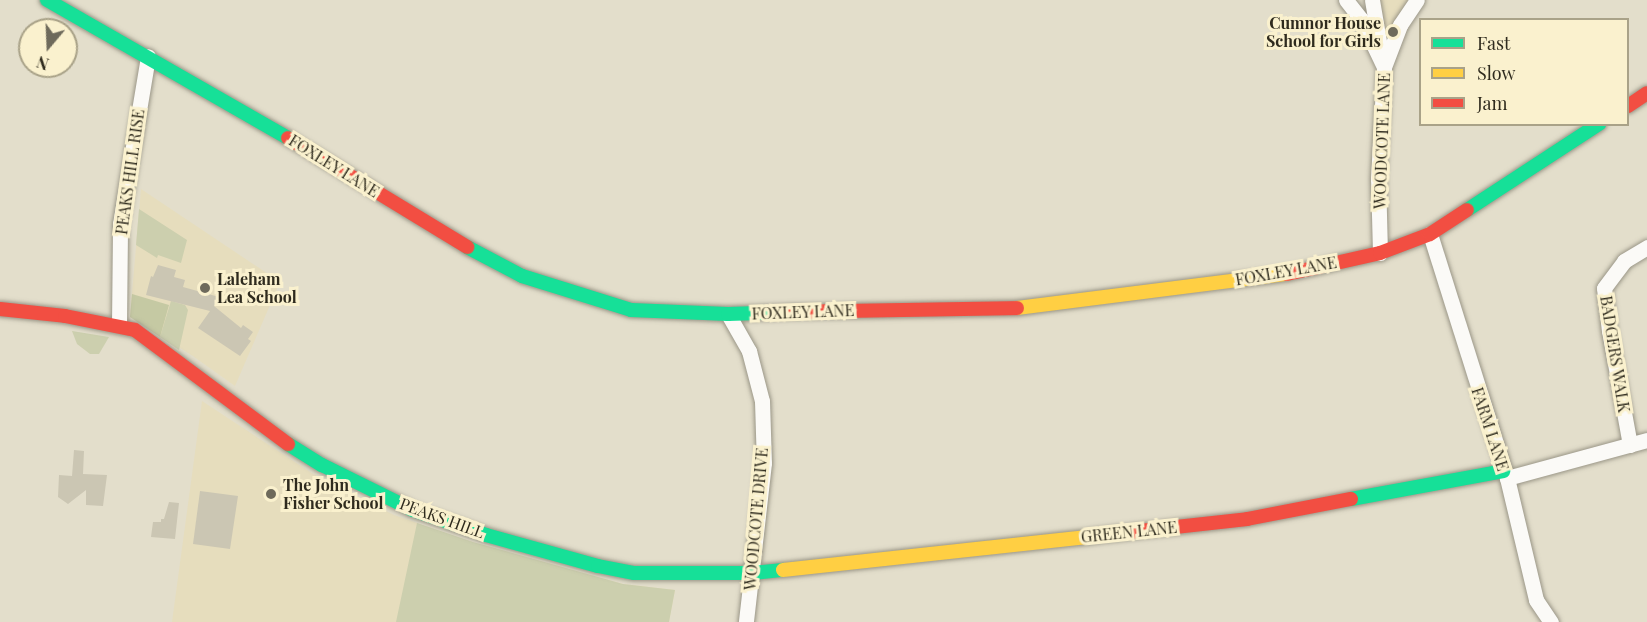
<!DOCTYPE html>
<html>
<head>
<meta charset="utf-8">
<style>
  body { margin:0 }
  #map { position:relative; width:1647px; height:622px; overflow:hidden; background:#e3decb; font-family:"Playfair Display",serif }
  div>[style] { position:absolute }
  .built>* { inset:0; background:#e6ddbd }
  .green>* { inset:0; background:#cccfae }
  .forest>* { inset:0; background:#c5c9a3 }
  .building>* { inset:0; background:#cbc6b3 }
  .roads { filter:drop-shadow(0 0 2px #9a9687) drop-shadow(0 0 2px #9a9687) }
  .street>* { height:15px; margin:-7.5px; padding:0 7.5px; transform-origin:7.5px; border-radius:7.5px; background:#fbfaf7 }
  .fast>* { height:14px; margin:-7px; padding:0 7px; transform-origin:7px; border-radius:7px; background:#16e098 }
  .slow>* { height:14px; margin:-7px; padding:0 7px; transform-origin:7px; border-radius:7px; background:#ffcf43 }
  .jam>* { height:14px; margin:-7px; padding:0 7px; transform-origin:7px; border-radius:7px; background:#f24e42 }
  .dots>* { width:16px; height:16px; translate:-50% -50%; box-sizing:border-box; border:3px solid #faf1ce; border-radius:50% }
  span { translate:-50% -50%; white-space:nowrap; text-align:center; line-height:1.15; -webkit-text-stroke:6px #faf1ce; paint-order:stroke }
  .poi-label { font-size:16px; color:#2f2b1e; font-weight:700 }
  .right { translate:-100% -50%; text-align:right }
  .left { translate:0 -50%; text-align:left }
  .street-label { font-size:16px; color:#2f2b1e }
  .legend { position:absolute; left:1419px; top:18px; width:210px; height:108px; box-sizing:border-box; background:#faf1ce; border:2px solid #a9a288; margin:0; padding:8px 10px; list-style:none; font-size:18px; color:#2f2b1e }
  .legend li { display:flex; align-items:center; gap:12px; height:30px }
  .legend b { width:30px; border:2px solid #a9a288 }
  .north { position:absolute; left:18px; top:18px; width:60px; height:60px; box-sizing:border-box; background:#faf1ce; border:2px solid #a9a288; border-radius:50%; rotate:199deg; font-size:16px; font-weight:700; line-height:24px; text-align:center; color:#2f2b1e }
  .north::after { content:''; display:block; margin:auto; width:21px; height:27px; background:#6e6a5b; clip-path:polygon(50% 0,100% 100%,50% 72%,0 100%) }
</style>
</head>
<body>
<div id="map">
  <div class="built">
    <div style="clip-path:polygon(1379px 0,1425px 0,1389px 50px,1382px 14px)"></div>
    <div style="clip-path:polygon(141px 189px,280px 282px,235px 386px,193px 356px,130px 317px)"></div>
    <div style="clip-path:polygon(202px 401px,313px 474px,394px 515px,475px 543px,623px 584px,675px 590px,669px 622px,172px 622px)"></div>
  </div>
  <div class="green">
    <div style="clip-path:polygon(139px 209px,187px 240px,181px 263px,158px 255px,157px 258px,136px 245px)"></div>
    <div style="clip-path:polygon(171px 301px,185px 305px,188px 310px,179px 350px,160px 337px)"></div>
    <div style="clip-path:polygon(72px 331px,109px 337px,99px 354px,90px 354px,77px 344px)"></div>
    <div style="clip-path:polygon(417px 523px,473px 542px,623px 584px,675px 590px,669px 622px,396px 622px)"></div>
  </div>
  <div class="forest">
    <div style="clip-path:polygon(132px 294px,169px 305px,160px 337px,130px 317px)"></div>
  </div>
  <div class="building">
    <div style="clip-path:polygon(158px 265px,176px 270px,174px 277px,185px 280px,183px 287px,219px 297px,214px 306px,241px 328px,243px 325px,253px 332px,248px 339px,251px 341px,240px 356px,198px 328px,210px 311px,146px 295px,151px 276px,153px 277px)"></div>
    <div style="clip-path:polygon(74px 450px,84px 451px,83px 474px,107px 475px,103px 506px,86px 505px,86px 490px,68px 504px,58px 497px,59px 475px,72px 476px)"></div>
    <div style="clip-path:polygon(200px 491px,238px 496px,230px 549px,193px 544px)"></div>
    <div style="clip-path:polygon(169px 502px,179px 503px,175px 539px,151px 537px,153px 522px,161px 522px,161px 519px,164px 519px)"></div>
  </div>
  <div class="roads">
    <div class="street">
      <div style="left:1346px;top:0;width:24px;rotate:52deg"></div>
      <div style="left:1361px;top:19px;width:53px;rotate:64.4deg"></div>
      <div style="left:1372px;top:0;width:48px;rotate:80.3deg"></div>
      <div style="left:1430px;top:234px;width:256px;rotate:72.5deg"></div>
      <div style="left:1507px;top:478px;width:125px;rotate:76.6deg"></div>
      <div style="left:1536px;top:600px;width:27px;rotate:56deg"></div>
      <div style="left:1380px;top:253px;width:74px;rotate:-91.5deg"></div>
      <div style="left:1378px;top:179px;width:112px;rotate:-86.9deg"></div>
      <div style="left:1384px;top:67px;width:45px;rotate:-69.1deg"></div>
      <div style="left:1400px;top:25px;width:30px;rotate:-56deg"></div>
      <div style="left:728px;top:314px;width:43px;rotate:60.4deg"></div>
      <div style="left:749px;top:351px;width:52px;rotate:75.4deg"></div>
      <div style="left:762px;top:401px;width:62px;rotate:88.2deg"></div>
      <div style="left:764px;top:463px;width:160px;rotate:96.5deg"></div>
      <div style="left:119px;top:325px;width:101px;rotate:-89.4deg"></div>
      <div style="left:120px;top:224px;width:170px;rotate:-80.5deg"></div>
      <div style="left:1630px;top:445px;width:116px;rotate:-100.4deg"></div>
      <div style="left:1609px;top:331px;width:43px;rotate:-96.6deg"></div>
      <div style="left:1604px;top:288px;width:34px;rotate:-53deg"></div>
      <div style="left:1624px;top:261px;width:27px;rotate:-31deg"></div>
      <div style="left:1507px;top:478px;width:145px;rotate:-15.2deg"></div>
    </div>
    <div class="fast">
      <div style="left:47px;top:0;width:278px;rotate:29.8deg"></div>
      <div style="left:1467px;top:210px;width:158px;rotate:-33.1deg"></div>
      <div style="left:467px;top:247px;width:62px;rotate:27.8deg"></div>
      <div style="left:522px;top:276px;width:114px;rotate:17.3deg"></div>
      <div style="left:631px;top:310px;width:97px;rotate:2.4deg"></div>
      <div style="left:728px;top:314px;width:61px;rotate:-1.9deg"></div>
      <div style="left:288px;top:444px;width:40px;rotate:32deg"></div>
      <div style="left:322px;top:465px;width:102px;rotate:26.3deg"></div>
      <div style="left:413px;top:510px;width:77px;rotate:18.9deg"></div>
      <div style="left:486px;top:535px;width:116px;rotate:15.5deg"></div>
      <div style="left:598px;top:566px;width:37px;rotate:11deg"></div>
      <div style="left:634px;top:573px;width:119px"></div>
      <div style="left:753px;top:573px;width:30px;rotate:-6deg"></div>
      <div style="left:1351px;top:499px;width:155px;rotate:-10.4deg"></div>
    </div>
    <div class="slow">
      <div style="left:1017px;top:308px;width:272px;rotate:-7.2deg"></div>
      <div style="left:783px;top:570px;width:313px;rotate:-6.2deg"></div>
    </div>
    <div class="jam">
      <div style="left:1628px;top:106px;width:23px;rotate:-34deg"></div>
      <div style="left:288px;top:138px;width:210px;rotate:31.3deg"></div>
      <div style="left:1287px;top:274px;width:95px;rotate:-12.7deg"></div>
      <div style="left:1380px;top:253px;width:53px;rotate:-20.8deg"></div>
      <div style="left:1430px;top:234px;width:44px;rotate:-33deg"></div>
      <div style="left:0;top:309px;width:65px;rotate:6.1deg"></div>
      <div style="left:65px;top:316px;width:71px;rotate:11.3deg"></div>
      <div style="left:135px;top:330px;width:191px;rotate:36.7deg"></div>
      <div style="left:789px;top:312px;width:228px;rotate:-1deg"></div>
      <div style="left:1094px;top:536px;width:154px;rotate:-6.3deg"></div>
      <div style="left:1247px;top:519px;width:106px;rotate:-10.9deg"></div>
    </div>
  </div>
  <div class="dots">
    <div style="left:1393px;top:32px;background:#6e6a5b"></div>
    <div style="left:205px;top:288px;background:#6e6a5b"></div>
    <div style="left:271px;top:494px;background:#6e6a5b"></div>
  </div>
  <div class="poi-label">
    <span class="right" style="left:1381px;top:32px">Cumnor House<br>School for Girls</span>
    <span class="left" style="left:217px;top:288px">Laleham<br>Lea School</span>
    <span class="left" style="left:283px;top:494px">The John<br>Fisher School</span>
  </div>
  <div class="street-label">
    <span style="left:1382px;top:141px;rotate:-88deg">WOODCOTE LANE</span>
    <span style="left:334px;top:166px;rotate:32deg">FOXLEY LANE</span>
    <span style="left:130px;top:172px;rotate:-82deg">PEAKS HILL RISE</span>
    <span style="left:1286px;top:271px;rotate:-10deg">FOXLEY LANE</span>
    <span style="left:803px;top:312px;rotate:-2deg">FOXLEY LANE</span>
    <span style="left:1615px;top:354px;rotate:81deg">BADGERS WALK</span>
    <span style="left:1490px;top:429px;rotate:72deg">FARM LANE</span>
    <span style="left:442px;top:518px;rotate:20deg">PEAKS HILL</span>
    <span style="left:756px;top:519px;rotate:-85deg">WOODCOTE DRIVE</span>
    <span style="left:1129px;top:532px;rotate:-6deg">GREEN LANE</span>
  </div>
  <ul class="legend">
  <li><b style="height:8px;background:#16e098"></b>Fast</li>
  <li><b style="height:8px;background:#ffcf43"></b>Slow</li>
  <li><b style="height:8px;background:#f24e42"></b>Jam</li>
  </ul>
  <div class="north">N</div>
</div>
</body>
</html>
